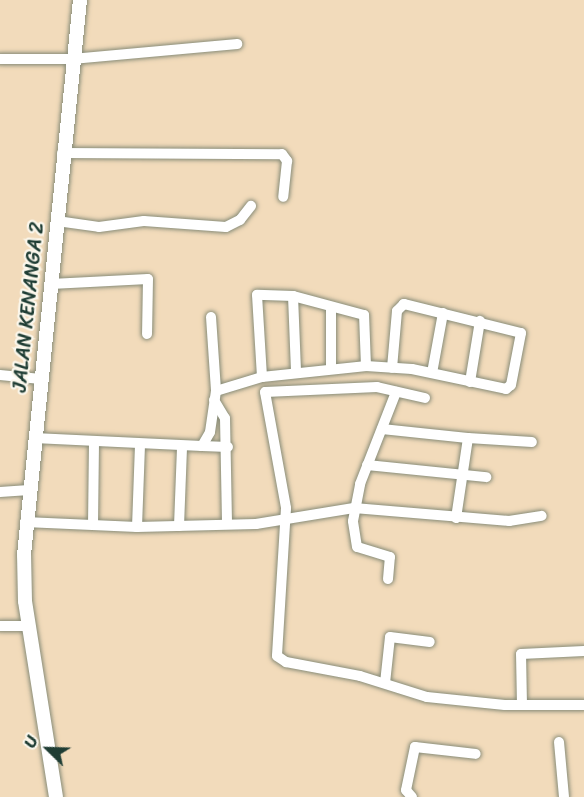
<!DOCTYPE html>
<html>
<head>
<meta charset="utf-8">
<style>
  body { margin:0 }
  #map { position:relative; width:584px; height:797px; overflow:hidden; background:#f2dbbb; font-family:Sriracha,sans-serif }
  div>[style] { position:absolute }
  .roads { filter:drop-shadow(0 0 2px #888c78) drop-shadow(0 0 2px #888c78) }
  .street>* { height:10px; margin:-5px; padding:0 5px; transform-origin:5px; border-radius:5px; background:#fff }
  .secondary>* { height:14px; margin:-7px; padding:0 7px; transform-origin:7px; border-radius:7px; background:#fff }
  span { translate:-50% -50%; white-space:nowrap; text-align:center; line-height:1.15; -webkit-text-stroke:4.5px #fbf7ec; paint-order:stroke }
  .street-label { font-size:20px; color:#1f3d34 }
  .north { position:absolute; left:18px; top:719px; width:60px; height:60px; -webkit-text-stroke:4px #fbf7ec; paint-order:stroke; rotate:293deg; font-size:16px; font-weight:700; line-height:24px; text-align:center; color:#1f3d34 }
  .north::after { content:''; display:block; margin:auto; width:21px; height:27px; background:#1f3d34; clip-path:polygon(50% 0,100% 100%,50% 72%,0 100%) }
</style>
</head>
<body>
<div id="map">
  <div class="roads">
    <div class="street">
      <div style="left:0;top:59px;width:72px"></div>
      <div style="left:72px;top:59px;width:166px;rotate:-5.2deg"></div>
      <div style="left:62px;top:153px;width:220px;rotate:0.3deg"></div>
      <div style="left:282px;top:154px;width:9px;rotate:54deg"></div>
      <div style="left:287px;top:161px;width:36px;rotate:96deg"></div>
      <div style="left:57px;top:221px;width:42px;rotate:8.1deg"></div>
      <div style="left:99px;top:227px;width:45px;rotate:-7.6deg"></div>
      <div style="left:144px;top:221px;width:82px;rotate:4.2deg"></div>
      <div style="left:226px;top:227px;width:16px;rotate:-27deg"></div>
      <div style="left:240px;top:220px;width:18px;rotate:-52deg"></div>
      <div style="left:51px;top:284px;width:97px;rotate:-3deg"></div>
      <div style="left:148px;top:279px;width:55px;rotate:91deg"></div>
      <div style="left:293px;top:296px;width:76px;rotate:87.7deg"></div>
      <div style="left:331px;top:307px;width:62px;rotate:90deg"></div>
      <div style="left:211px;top:317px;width:74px;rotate:86.1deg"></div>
      <div style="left:366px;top:366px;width:46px;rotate:3.7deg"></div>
      <div style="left:412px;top:369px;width:96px;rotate:12deg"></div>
      <div style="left:506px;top:389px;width:6px;rotate:-39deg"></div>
      <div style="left:511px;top:385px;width:53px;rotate:-79.1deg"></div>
      <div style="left:521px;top:333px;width:121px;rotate:-166.1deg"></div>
      <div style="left:404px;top:304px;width:10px;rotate:135deg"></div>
      <div style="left:397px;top:311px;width:57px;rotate:95deg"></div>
      <div style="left:432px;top:373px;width:61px;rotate:-79.6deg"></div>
      <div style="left:0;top:375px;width:41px;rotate:5.6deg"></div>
      <div style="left:470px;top:382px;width:62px;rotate:-80.7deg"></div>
      <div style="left:425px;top:398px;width:49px;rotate:-167.1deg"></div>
      <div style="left:377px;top:387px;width:112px;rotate:177.4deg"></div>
      <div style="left:265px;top:392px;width:118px;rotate:79.7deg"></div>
      <div style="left:286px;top:508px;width:148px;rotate:93.5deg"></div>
      <div style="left:277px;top:656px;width:11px;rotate:34deg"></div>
      <div style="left:286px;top:662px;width:75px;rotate:10.7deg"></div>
      <div style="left:360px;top:676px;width:70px;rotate:17.4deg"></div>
      <div style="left:427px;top:697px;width:78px;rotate:5.9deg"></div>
      <div style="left:505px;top:705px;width:79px"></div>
      <div style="left:214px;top:400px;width:21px;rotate:59deg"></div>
      <div style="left:225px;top:418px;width:106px;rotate:88.9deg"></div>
      <div style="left:382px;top:429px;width:86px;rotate:6deg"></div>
      <div style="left:468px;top:438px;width:81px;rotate:98.5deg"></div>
      <div style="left:34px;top:438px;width:168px;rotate:2.7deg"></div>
      <div style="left:202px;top:446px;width:16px;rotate:-60deg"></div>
      <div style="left:210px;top:432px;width:41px;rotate:-81.7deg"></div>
      <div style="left:216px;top:391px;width:48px;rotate:-16.9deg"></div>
      <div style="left:262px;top:377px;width:105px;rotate:-6deg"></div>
      <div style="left:366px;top:366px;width:51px;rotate:-92.2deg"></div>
      <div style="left:364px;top:315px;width:73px;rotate:-165deg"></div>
      <div style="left:293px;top:296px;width:36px;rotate:-178deg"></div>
      <div style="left:257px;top:295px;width:82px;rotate:86.5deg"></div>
      <div style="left:468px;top:438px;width:64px;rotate:3.6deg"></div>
      <div style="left:202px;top:446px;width:26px;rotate:2deg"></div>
      <div style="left:367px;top:465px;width:120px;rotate:5.8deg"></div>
      <div style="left:0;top:492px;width:29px;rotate:-4deg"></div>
      <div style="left:25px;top:522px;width:112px;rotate:2.6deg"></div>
      <div style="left:137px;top:527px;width:119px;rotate:-1.4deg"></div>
      <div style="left:256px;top:524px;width:99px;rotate:-9.3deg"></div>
      <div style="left:354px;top:508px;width:156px;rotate:4.8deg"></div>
      <div style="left:509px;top:521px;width:33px;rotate:-9deg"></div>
      <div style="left:93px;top:525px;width:83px;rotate:-89.3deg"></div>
      <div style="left:179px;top:526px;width:79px;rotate:-87.8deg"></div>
      <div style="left:137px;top:527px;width:82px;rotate:-87.9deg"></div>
      <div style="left:388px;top:579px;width:22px;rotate:-85deg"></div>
      <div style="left:390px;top:557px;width:34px;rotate:-163deg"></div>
      <div style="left:357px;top:547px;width:26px;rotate:-99deg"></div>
      <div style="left:353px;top:521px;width:38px;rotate:-79deg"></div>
      <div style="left:360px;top:484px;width:99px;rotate:-68.6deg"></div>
      <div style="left:0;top:626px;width:29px"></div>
      <div style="left:385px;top:683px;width:46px;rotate:-83.8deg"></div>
      <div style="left:390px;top:637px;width:40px;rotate:7.1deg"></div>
      <div style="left:522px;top:705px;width:51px;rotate:-91.1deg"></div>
      <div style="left:521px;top:654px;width:63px;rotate:-2.7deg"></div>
      <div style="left:559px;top:742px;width:55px;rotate:84.8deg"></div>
      <div style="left:412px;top:797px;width:9px;rotate:-131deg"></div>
      <div style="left:406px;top:790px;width:44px;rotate:-78.2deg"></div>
      <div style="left:415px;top:747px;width:61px;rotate:6.5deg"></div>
    </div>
    <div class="secondary">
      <div style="left:56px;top:797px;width:198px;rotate:-99deg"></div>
      <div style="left:25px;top:601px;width:46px;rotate:-91.2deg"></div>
      <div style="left:24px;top:555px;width:558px;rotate:-84.24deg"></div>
    </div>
  </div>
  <div class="street-label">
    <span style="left:28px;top:307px;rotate:-84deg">JALAN KENANGA 2</span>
  </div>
  <div class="north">U</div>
</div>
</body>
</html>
